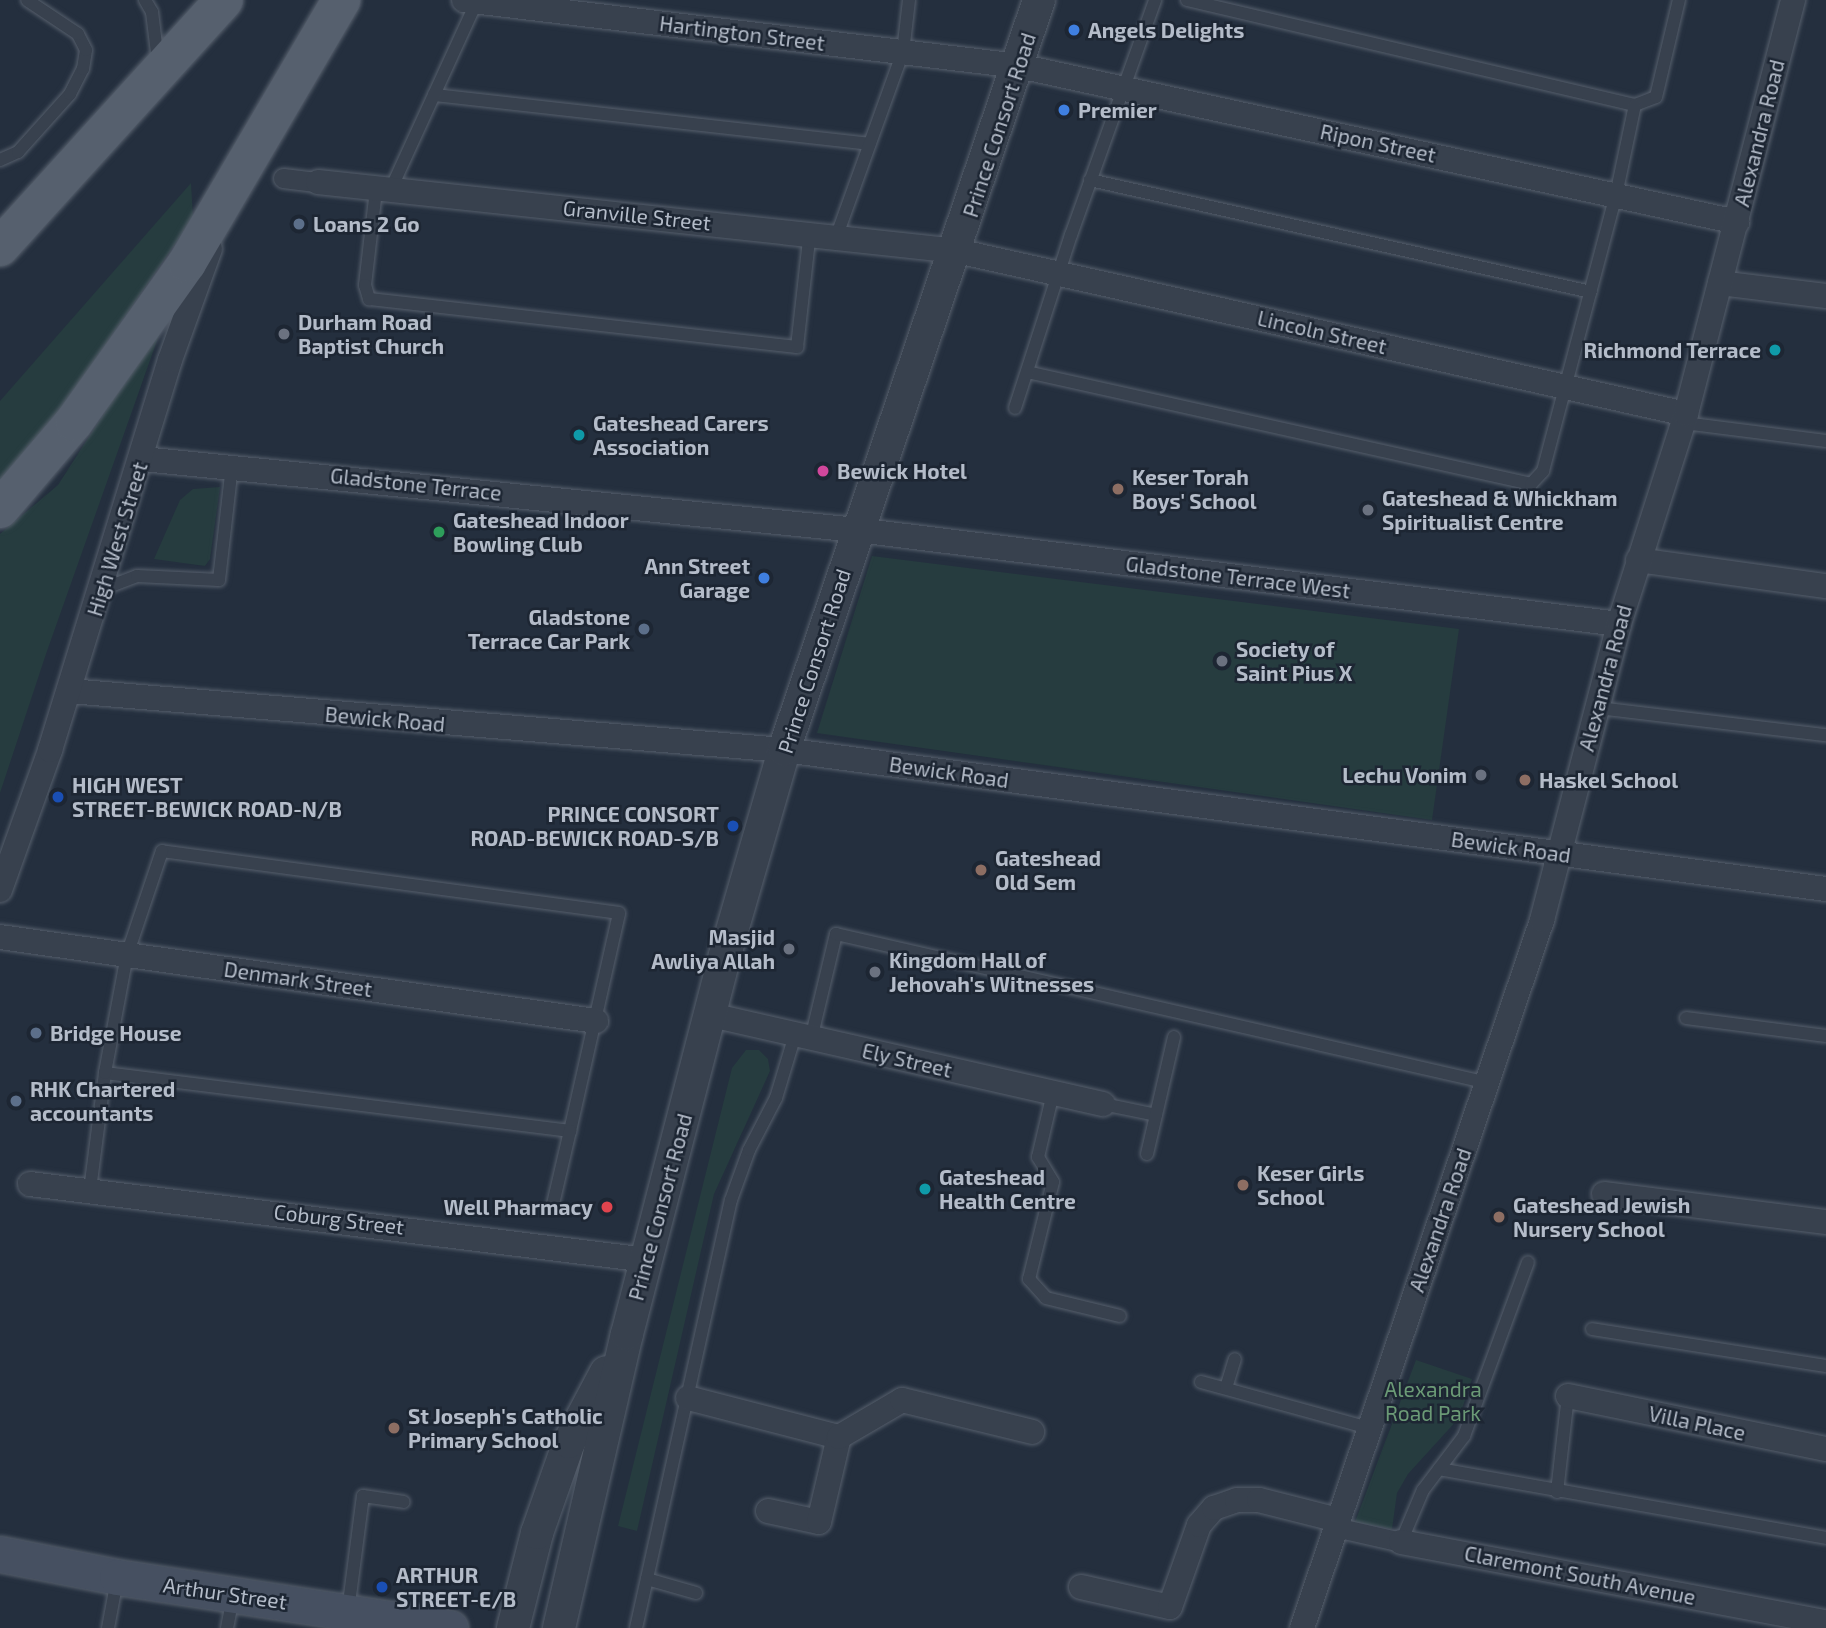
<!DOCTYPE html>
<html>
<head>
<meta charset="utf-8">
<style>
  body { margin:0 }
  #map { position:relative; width:1826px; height:1628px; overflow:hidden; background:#242f3e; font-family:"Exo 2",sans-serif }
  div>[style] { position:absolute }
  .green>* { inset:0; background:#263c3f }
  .roads { filter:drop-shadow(0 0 2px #565f6c) drop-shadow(0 0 2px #565f6c) }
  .service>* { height:12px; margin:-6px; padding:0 6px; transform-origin:6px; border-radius:6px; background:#38414e }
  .pedestrian>* { height:19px; margin:-9.5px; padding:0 9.5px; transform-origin:9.5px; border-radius:9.5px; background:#38414e }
  .minor>* { height:24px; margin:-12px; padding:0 12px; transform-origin:12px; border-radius:12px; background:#38414e }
  .tertiary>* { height:32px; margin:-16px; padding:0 16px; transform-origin:16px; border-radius:16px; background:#38414e }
  .secondary>* { height:35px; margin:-17.5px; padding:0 17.5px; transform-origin:17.5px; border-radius:17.5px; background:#465061 }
  .primary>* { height:38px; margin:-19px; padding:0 19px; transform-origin:19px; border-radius:19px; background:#56606e }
  .dots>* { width:19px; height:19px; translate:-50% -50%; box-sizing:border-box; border:4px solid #1d2633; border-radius:50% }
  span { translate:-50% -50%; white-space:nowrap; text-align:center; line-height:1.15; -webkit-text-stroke:5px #1d2633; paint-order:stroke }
  .poi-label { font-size:21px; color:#b4bcc9; font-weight:700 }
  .left { translate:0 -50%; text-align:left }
  .right { translate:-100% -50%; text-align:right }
  .street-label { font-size:21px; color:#b4bcc9 }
  .park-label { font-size:21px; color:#6b9a76 }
</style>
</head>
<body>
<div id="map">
  <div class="green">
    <div style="clip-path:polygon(191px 183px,193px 218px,39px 441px,0 483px,0 401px)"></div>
    <div style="clip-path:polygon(165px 318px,46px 654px,0 793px,0 534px,58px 485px)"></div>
    <div style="clip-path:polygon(220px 487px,210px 559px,205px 566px,154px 559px,180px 500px,193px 489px)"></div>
    <div style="clip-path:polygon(872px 556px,1459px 629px,1432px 820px,817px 733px)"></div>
    <div style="clip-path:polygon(746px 1050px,759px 1050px,768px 1059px,770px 1071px,714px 1194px,637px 1531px,618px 1526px,732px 1068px)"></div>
    <div style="clip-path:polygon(1416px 1360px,1472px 1379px,1459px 1418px,1408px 1474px,1397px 1493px,1392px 1529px,1355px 1522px)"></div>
  </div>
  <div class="roads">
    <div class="service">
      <div style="left:145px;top:0;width:14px;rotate:60deg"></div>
      <div style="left:152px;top:12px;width:49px;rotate:83deg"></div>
      <div style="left:1187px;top:0;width:460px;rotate:13.2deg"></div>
      <div style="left:1635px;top:105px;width:22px;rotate:-21deg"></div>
      <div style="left:1656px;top:97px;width:100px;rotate:-76.7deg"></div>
      <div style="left:434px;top:95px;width:438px;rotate:6.4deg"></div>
      <div style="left:0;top:160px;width:20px;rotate:-24deg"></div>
      <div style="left:18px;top:152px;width:78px;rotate:-48.1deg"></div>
      <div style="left:70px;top:94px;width:28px;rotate:-63deg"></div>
      <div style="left:83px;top:69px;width:19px;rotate:-81deg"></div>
      <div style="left:86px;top:50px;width:18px;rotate:-117deg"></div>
      <div style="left:78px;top:34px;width:61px;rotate:-146.3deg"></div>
      <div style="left:1090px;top:180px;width:513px;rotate:12.6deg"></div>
      <div style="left:376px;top:190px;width:96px;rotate:96.6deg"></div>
      <div style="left:365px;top:285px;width:15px;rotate:74deg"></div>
      <div style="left:369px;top:299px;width:431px;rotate:6.4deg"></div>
      <div style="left:797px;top:347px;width:116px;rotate:-83.6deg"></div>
      <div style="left:390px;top:191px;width:209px;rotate:-65.4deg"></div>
      <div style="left:837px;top:235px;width:195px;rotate:-70.2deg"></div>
      <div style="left:903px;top:52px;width:52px;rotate:-83.4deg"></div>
      <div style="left:1027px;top:372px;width:516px;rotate:12.53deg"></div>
      <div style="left:1531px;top:484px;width:18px;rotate:-47deg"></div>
      <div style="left:1543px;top:471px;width:285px;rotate:-75.2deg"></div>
      <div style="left:1616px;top:195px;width:92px;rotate:-78.1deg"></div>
      <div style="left:1015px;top:408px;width:182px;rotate:-72.1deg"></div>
      <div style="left:1071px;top:235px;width:250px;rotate:-70.3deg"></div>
      <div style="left:1684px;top:423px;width:143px;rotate:7.2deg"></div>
      <div style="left:103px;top:589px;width:36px;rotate:-21deg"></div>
      <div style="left:137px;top:576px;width:82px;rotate:2.8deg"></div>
      <div style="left:219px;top:580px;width:115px;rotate:-83.5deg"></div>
      <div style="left:1598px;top:708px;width:230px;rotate:6.8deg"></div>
      <div style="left:1686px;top:1018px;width:141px;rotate:7.3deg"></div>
      <div style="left:811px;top:1039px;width:108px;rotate:-76.6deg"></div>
      <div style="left:836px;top:934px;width:669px;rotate:12.87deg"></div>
      <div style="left:1053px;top:1093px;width:66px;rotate:103.2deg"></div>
      <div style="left:1038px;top:1157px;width:29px;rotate:59deg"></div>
      <div style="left:1053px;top:1182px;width:100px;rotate:103.9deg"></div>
      <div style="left:1029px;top:1279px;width:25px;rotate:48deg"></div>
      <div style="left:1046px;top:1298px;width:76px;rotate:13.7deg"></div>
      <div style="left:1103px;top:1104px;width:54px;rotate:11.7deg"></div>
      <div style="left:1147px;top:1154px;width:120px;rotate:-77deg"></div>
      <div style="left:90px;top:1190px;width:118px;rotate:-82.7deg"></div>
      <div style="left:105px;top:1073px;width:469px;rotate:7.1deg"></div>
      <div style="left:570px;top:1131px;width:223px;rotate:-77.3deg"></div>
      <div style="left:619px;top:913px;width:461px;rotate:-172.3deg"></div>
      <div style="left:162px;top:851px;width:110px;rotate:108.6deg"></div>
      <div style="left:127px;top:955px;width:120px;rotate:100.6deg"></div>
      <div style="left:553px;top:1204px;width:75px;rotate:-76.9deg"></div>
      <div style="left:1592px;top:1329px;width:237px;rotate:9deg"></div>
      <div style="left:1201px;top:1382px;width:174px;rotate:15.3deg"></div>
      <div style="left:1226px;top:1388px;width:30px;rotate:-73deg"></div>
      <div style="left:1439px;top:1469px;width:393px;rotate:10.1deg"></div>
      <div style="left:1557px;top:1492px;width:97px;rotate:-83.5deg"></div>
      <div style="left:1401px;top:1542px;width:56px;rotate:-67.1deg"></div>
      <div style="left:1423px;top:1490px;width:68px;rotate:-52.8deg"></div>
      <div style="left:1464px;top:1436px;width:185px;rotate:-69.8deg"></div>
      <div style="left:647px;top:1579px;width:51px;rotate:15.9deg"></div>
      <div style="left:348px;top:1611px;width:116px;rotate:-82.6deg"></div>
      <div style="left:363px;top:1496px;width:41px;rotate:8.3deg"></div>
      <div style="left:108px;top:1628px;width:49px;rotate:-79.4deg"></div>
      <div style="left:227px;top:1628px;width:32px;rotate:-79deg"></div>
      <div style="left:636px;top:1628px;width:438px;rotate:-77.5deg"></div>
      <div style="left:731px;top:1200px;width:53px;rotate:-70.2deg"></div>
      <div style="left:749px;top:1150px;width:59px;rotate:-62.6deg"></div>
      <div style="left:776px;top:1098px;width:66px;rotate:-73.2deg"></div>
    </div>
    <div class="pedestrian">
      <div style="left:283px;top:178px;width:35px;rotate:7deg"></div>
      <div style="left:1335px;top:1527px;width:68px;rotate:12.8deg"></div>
    </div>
    <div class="minor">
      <div style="left:464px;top:0;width:559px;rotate:6.78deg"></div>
      <div style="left:1019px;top:66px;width:735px;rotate:12.26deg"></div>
      <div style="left:318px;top:182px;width:643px;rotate:6.16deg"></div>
      <div style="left:957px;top:251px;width:747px;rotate:12.6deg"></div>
      <div style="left:1720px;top:283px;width:107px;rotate:7deg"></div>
      <div style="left:142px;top:459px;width:719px;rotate:5.67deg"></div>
      <div style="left:857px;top:530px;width:768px;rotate:7.03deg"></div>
      <div style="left:1638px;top:560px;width:190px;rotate:7.9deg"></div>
      <div style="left:69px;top:691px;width:717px;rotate:4.72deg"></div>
      <div style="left:784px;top:750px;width:1051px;rotate:7.6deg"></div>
      <div style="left:0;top:890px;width:149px;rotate:-70.3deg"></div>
      <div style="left:50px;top:750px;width:408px;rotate:-72.9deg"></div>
      <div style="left:170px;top:360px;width:118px;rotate:-70.2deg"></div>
      <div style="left:0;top:937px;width:602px;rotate:8.02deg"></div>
      <div style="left:711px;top:1015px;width:402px;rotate:12.8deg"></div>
      <div style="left:30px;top:1184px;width:622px;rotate:7.02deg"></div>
      <div style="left:1604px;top:1194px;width:224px;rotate:7.2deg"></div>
      <div style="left:1568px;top:1396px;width:263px;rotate:11.6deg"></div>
      <div style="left:688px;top:1398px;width:156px;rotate:14.5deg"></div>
      <div style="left:768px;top:1511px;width:52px;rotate:12.2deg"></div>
      <div style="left:819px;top:1522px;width:87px;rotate:-76.8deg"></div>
      <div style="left:839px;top:1437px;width:73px;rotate:-30.4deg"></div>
      <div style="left:902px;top:1400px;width:134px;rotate:13.8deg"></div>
      <div style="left:1401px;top:1542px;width:432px;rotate:10.7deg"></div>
      <div style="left:1081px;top:1587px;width:91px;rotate:12.7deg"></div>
      <div style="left:1170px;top:1607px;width:87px;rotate:-70.5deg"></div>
      <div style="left:1199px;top:1525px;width:23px;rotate:-49deg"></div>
      <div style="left:1214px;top:1508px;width:24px;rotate:-19deg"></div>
      <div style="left:1237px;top:1500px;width:22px"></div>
      <div style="left:1259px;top:1500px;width:81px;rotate:14.2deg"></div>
      <div style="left:1302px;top:1628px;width:748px;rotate:-71.27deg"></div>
      <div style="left:1542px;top:920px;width:306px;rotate:-75.4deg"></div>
      <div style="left:1619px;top:624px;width:220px;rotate:-72.3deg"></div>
      <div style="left:1686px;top:414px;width:428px;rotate:-75.5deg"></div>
    </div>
    <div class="tertiary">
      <div style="left:513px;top:1628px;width:98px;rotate:-75.8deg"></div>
      <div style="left:537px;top:1533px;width:96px;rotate:-70.6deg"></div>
      <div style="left:569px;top:1442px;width:79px;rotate:-62.1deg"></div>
      <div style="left:559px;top:1628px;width:302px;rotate:-77deg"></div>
      <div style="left:627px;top:1334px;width:391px;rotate:-75.5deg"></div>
      <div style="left:725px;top:955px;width:213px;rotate:-73.9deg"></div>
      <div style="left:784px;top:750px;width:792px;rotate:-71.22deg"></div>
    </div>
    <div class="secondary">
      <div style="left:0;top:1554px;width:119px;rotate:11.1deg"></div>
      <div style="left:117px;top:1577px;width:337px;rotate:8.7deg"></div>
    </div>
    <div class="primary">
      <div style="left:0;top:247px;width:333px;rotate:-47.8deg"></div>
      <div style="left:0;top:509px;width:114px;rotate:-49.6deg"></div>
      <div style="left:74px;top:422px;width:195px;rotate:-54.6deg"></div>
      <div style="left:187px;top:263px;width:305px;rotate:-59.6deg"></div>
    </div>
  </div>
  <div class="dots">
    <div style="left:1074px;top:30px;background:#3f7fe0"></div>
    <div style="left:1064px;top:110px;background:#3f7fe0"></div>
    <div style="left:299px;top:224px;background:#5c6f8a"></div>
    <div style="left:284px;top:334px;background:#6b7280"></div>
    <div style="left:1775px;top:350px;background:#0f9aa8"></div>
    <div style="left:579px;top:435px;background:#0f9aa8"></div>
    <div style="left:823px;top:471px;background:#d1479c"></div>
    <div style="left:1118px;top:489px;background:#8d6e63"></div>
    <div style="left:1368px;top:510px;background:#6b7280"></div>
    <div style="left:439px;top:532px;background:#2e9e5b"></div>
    <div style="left:764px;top:578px;background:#3f7fe0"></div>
    <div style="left:644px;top:629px;background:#5c6f8a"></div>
    <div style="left:1222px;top:661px;background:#6b7280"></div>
    <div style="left:1481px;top:775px;background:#6b7280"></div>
    <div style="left:1525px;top:780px;background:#8d6e63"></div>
    <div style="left:58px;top:797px;background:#1a4fb4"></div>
    <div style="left:733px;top:826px;background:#1a4fb4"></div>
    <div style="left:981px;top:870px;background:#8d6e63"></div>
    <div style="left:789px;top:949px;background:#6b7280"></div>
    <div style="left:875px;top:972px;background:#6b7280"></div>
    <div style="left:36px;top:1033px;background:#5c6f8a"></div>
    <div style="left:16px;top:1101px;background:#5c6f8a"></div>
    <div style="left:1243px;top:1185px;background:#8d6e63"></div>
    <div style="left:925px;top:1189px;background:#0f9aa8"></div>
    <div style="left:607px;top:1207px;background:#e0444e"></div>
    <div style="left:1499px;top:1217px;background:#8d6e63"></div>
    <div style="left:394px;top:1428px;background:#8d6e63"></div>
    <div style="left:382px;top:1587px;background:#1a4fb4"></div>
  </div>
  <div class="poi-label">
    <span class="left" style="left:1088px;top:30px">Angels Delights</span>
    <span class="left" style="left:1078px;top:110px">Premier</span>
    <span class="left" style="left:313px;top:224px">Loans 2 Go</span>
    <span class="left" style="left:298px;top:334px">Durham Road<br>Baptist Church</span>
    <span class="right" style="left:1761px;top:350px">Richmond Terrace</span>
    <span class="left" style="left:593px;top:435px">Gateshead Carers<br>Association</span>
    <span class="left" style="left:837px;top:471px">Bewick Hotel</span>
    <span class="left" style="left:1132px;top:489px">Keser Torah<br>Boys' School</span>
    <span class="left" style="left:1382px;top:510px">Gateshead &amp; Whickham<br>Spiritualist Centre</span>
    <span class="left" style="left:453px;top:532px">Gateshead Indoor<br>Bowling Club</span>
    <span class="right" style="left:750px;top:578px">Ann Street<br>Garage</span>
    <span class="right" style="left:630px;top:629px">Gladstone<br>Terrace Car Park</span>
    <span class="left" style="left:1236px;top:661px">Society of<br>Saint Pius X</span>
    <span class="right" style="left:1467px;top:775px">Lechu Vonim</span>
    <span class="left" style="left:1539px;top:780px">Haskel School</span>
    <span class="left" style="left:72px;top:797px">HIGH WEST<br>STREET-BEWICK ROAD-N/B</span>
    <span class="right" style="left:719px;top:826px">PRINCE CONSORT<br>ROAD-BEWICK ROAD-S/B</span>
    <span class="left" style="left:995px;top:870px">Gateshead<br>Old Sem</span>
    <span class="right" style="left:775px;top:949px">Masjid<br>Awliya Allah</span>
    <span class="left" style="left:889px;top:972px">Kingdom Hall of<br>Jehovah's Witnesses</span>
    <span class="left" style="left:50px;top:1033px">Bridge House</span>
    <span class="left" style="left:30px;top:1101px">RHK Chartered<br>accountants</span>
    <span class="left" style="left:1257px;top:1185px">Keser Girls<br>School</span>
    <span class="left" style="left:939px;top:1189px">Gateshead<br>Health Centre</span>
    <span class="left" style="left:1513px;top:1217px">Gateshead Jewish<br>Nursery School</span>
    <span class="right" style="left:593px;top:1207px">Well Pharmacy</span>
    <span class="left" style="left:408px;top:1428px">St Joseph's Catholic<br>Primary School</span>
    <span class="left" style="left:396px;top:1587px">ARTHUR<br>STREET-E/B</span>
  </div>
  <div class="street-label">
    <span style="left:742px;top:33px;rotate:7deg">Hartington Street</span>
    <span style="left:999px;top:125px;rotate:-72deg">Prince Consort Road</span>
    <span style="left:1759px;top:133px;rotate:-76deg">Alexandra Road</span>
    <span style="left:1378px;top:143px;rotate:12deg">Ripon Street</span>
    <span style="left:637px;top:215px;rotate:6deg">Granville Street</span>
    <span style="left:1322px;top:332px;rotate:13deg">Lincoln Street</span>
    <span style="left:416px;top:484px;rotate:6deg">Gladstone Terrace</span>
    <span style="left:117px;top:539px;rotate:-73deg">High West Street</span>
    <span style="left:1238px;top:577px;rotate:7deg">Gladstone Terrace West</span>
    <span style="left:814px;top:661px;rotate:-72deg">Prince Consort Road</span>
    <span style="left:1605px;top:678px;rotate:-75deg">Alexandra Road</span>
    <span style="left:385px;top:719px;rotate:5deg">Bewick Road</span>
    <span style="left:949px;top:772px;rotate:8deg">Bewick Road</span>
    <span style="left:1511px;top:847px;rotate:8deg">Bewick Road</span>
    <span style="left:298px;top:979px;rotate:8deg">Denmark Street</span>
    <span style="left:907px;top:1060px;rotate:13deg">Ely Street</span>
    <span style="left:660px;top:1207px;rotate:-75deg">Prince Consort Road</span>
    <span style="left:339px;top:1219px;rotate:7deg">Coburg Street</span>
    <span style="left:1440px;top:1220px;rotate:-71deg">Alexandra Road</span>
    <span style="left:1697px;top:1423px;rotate:12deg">Villa Place</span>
    <span style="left:1580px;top:1575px;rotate:11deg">Claremont South Avenue</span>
    <span style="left:225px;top:1593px;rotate:8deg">Arthur Street</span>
  </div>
  <div class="park-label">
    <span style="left:1433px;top:1401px">Alexandra<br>Road Park</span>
  </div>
</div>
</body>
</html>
